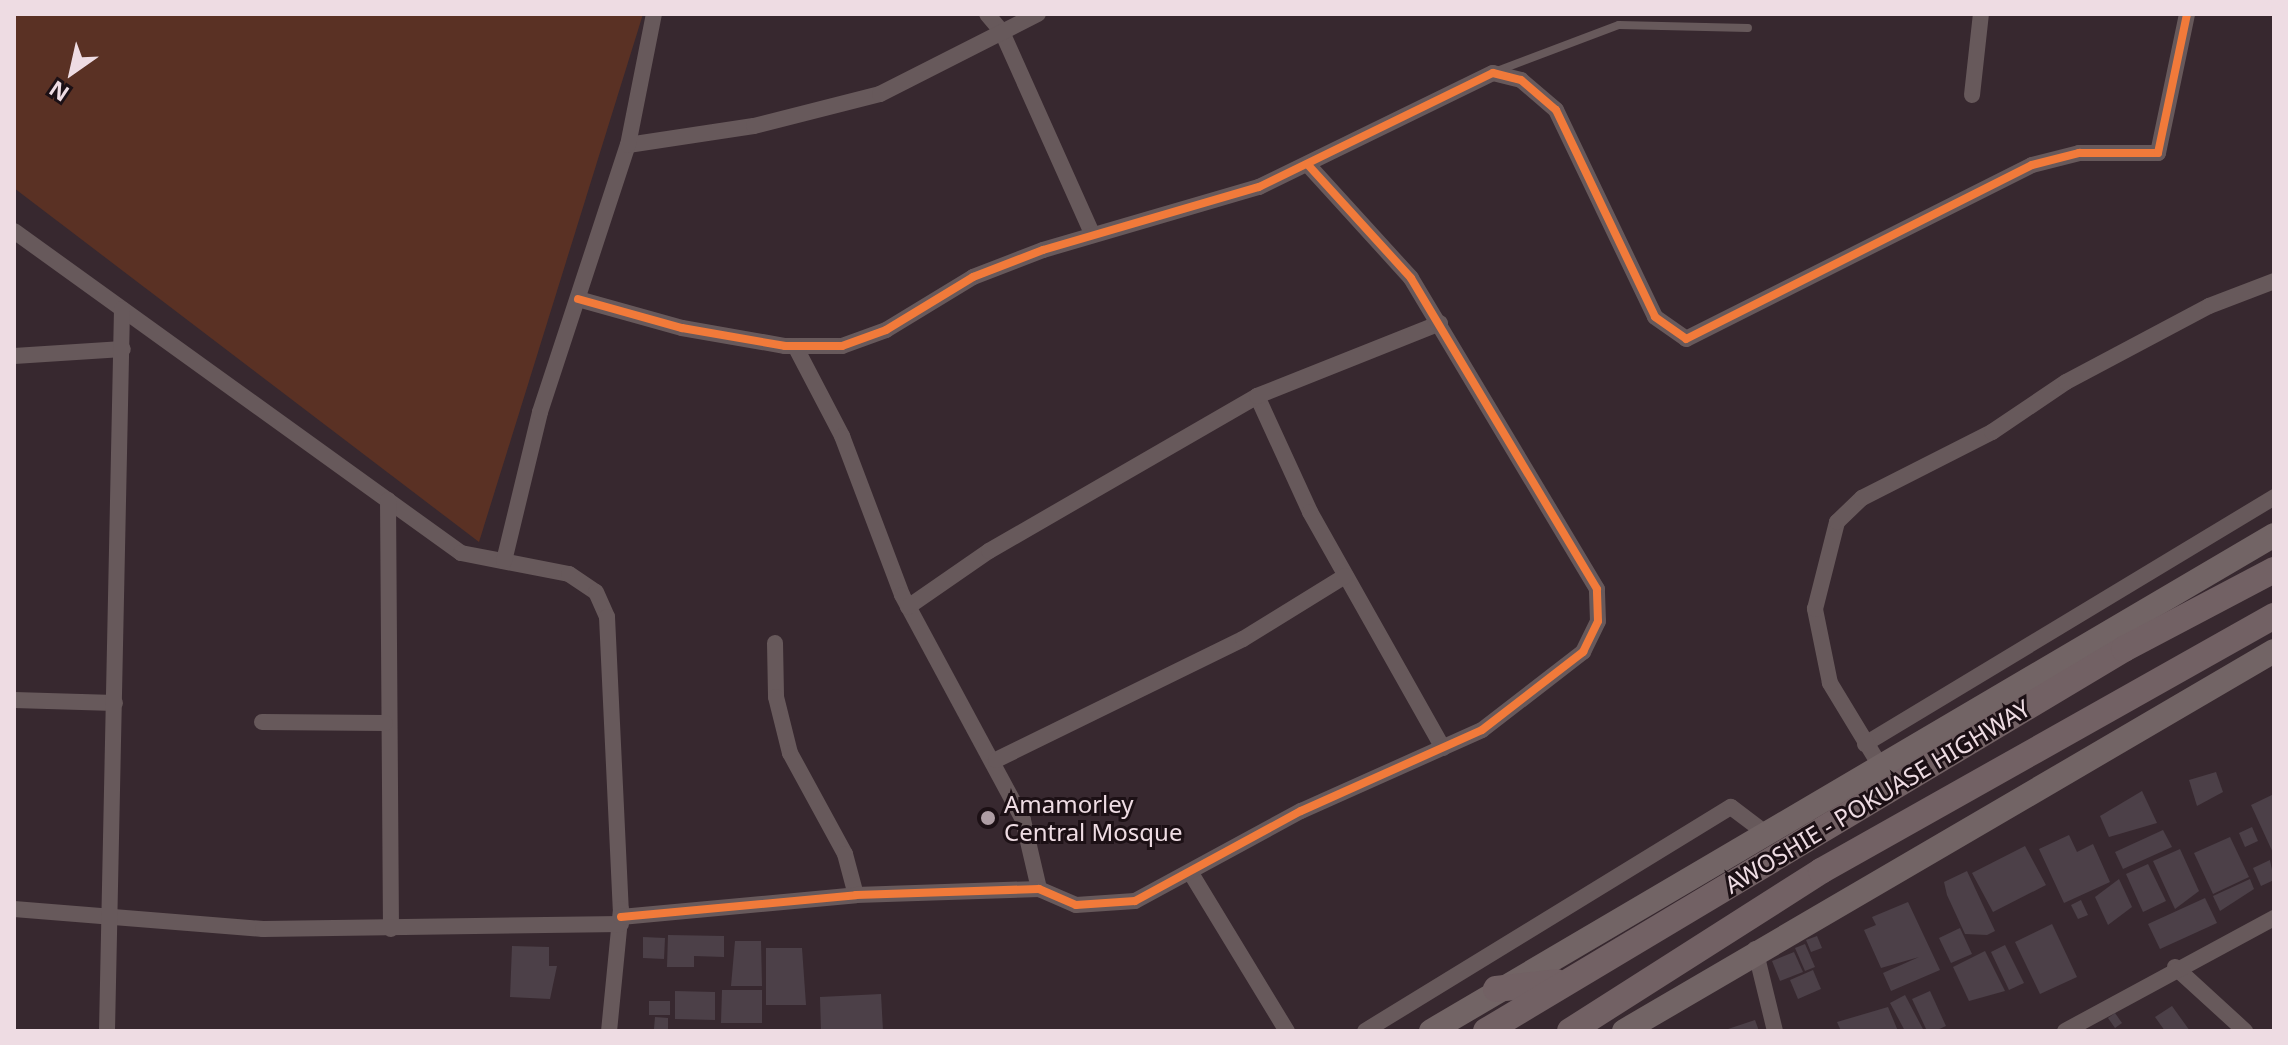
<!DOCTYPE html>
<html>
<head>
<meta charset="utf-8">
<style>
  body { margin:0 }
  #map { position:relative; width:2288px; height:1045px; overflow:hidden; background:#37282f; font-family:"Noto Sans",sans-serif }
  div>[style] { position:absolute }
  .green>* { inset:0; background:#5a3124 }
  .building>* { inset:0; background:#4c4048 }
  .lane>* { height:8px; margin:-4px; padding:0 4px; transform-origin:4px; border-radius:4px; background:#67595b }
  .street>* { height:16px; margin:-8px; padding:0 8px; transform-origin:8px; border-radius:8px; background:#67595b }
  .secondary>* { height:24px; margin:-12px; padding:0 12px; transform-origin:12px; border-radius:12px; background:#726465 }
  .primary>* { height:26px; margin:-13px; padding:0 13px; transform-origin:13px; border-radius:13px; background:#726164 }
  .cycleway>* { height:8px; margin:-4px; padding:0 4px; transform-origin:4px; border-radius:4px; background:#f17a3a }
  .dots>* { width:22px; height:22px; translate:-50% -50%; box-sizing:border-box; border:4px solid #1c1015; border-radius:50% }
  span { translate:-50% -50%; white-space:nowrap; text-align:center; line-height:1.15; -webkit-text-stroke:6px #1c1015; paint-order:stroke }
  .street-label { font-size:24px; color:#eedce3 }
  .poi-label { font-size:24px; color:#eedce3 }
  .left { translate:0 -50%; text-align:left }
  .frame { position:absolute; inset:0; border:16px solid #eedce3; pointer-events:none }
  .north { position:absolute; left:32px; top:32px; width:80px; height:80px; -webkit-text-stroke:6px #1c1015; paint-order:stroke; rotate:214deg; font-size:22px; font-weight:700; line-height:32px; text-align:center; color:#eedce3 }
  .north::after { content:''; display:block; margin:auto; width:28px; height:36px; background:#eedce3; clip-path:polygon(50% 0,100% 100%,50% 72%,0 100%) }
</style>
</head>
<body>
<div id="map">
  <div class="green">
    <div style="clip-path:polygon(14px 14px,643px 14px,479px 542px,14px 188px)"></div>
  </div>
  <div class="building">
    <div style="clip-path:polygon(2216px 772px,2223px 792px,2197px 806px,2189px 780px)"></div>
    <div style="clip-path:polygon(2142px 791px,2157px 823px,2109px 837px,2100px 816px)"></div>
    <div style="clip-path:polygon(2274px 794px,2274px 855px,2251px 805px)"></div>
    <div style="clip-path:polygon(2252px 827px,2258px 841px,2245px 847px,2239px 833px)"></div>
    <div style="clip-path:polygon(2163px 830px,2172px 847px,2123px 869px,2115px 852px)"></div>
    <div style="clip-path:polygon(2069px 835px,2077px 852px,2093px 844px,2110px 882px,2064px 903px,2039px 849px)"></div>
    <div style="clip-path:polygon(2230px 837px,2249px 877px,2213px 894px,2194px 853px)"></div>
    <div style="clip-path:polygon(2025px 846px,2046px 885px,1993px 912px,1972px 873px)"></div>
    <div style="clip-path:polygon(2180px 849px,2199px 891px,2175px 909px,2153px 861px)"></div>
    <div style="clip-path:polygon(2270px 860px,2274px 880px,2261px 886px,2253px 868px)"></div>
    <div style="clip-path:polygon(2148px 864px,2166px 901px,2143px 912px,2126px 874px)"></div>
    <div style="clip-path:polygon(1967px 871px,1995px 931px,1987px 935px,1965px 934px,1947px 895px,1944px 882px)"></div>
    <div style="clip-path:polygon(2119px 879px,2132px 907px,2108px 925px,2095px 897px)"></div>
    <div style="clip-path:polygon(2250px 879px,2254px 889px,2220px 911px,2213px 896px)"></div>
    <div style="clip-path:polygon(2205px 898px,2217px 923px,2160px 949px,2148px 924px)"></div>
    <div style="clip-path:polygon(2081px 900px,2088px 915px,2078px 919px,2071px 905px)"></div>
    <div style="clip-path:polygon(1908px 902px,1940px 970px,1891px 991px,1883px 973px,1919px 957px,1881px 968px,1864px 930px,1876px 925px,1872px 917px)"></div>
    <div style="clip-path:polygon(2052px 924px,2077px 977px,2040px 994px,2015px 942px)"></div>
    <div style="clip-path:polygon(1960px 928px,1972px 954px,1951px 963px,1939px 938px)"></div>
    <div style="clip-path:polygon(668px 935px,724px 936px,724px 957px,694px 956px,694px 967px,667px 967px)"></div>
    <div style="clip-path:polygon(1817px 936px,1822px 948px,1811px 952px,1806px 940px)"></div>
    <div style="clip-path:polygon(643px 937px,665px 938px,664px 959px,643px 958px)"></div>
    <div style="clip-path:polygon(735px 941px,761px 941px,762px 986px,731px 986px)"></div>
    <div style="clip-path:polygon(1805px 944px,1815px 967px,1805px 971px,1795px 948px)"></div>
    <div style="clip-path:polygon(2005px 945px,2024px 983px,2009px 990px,1991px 952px)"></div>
    <div style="clip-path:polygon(512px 946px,549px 947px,549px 966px,557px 966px,550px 999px,510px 997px)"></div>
    <div style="clip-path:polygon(766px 948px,802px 948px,806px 1005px,766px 1005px)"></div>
    <div style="clip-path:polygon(1985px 951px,2005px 991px,1969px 1001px,1953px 967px)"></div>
    <div style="clip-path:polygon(1794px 952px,1803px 972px,1780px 981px,1772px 961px)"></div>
    <div style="clip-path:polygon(1813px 970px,1821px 989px,1798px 999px,1790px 980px)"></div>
    <div style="clip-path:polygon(722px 990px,762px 990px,762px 1023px,721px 1023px)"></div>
    <div style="clip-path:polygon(675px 991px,715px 992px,715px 1020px,675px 1019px)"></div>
    <div style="clip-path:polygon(1930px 991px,1946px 1026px,1935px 1031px,1927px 1031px,1912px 999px)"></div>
    <div style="clip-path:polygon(881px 994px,883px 1031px,821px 1031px,820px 997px)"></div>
    <div style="clip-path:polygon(1905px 995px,1924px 1031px,1905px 1031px,1890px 1003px)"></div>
    <div style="clip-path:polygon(649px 1001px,670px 1001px,670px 1015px,649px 1015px)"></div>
    <div style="clip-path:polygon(2172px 1006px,2190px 1031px,2165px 1031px,2155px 1017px)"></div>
    <div style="clip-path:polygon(1888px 1007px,1898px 1031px,1841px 1031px,1837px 1022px)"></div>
    <div style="clip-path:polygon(2115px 1013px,2122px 1023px,2115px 1028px,2108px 1018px)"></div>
    <div style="clip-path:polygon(655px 1017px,668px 1018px,668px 1030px,654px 1029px)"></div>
    <div style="clip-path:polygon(1755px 1020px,1759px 1031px,1725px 1031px,1725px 1030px)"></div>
  </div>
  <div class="lane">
    <div style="left:1497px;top:71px;width:130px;rotate:-20.7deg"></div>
    <div style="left:1619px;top:25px;width:129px;rotate:1.3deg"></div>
  </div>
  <div class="street">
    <div style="left:987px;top:14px;width:23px;rotate:50deg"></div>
    <div style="left:1002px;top:32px;width:222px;rotate:65.9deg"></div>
    <div style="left:1972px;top:95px;width:81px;rotate:-83.7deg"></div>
    <div style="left:628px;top:145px;width:127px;rotate:-8.6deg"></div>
    <div style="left:754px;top:126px;width:130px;rotate:-14.3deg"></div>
    <div style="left:880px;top:94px;width:177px;rotate:-26.9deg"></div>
    <div style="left:14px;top:231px;width:551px;rotate:35.77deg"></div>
    <div style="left:461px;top:553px;width:110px;rotate:11deg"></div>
    <div style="left:569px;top:574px;width:32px;rotate:34deg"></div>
    <div style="left:596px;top:592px;width:27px;rotate:66deg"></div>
    <div style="left:607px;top:617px;width:292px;rotate:87.3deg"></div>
    <div style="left:621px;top:909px;width:123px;rotate:95.6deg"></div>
    <div style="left:578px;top:299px;width:108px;rotate:15.6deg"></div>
    <div style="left:682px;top:328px;width:105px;rotate:9.9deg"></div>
    <div style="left:785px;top:346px;width:57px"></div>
    <div style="left:842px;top:346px;width:47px;rotate:-20deg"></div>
    <div style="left:886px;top:330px;width:102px;rotate:-31.3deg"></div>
    <div style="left:973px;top:277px;width:75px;rotate:-21.1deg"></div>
    <div style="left:1043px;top:250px;width:225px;rotate:-16.3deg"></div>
    <div style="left:1259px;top:187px;width:260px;rotate:-26deg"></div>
    <div style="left:1493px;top:73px;width:29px;rotate:14deg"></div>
    <div style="left:1521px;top:80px;width:46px;rotate:40.6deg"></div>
    <div style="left:1556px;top:110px;width:229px;rotate:64.4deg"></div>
    <div style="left:1655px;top:317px;width:38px;rotate:35deg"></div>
    <div style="left:1686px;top:339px;width:387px;rotate:-26.7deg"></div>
    <div style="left:2032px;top:165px;width:49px;rotate:-14.3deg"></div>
    <div style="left:2079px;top:153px;width:79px"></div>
    <div style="left:2158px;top:153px;width:142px;rotate:-78.2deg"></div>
    <div style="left:795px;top:346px;width:102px;rotate:62.4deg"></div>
    <div style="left:842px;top:436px;width:170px;rotate:69.3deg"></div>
    <div style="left:902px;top:595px;width:255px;rotate:61.7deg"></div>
    <div style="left:1023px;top:820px;width:71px;rotate:76.9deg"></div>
    <div style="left:14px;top:356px;width:109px;rotate:-3.7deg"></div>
    <div style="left:1257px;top:396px;width:128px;rotate:65.4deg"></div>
    <div style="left:1310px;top:512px;width:271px;rotate:60.6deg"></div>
    <div style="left:388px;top:500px;width:429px;rotate:89.6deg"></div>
    <div style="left:504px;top:561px;width:153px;rotate:-76.4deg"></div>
    <div style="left:540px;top:412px;width:281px;rotate:-71.8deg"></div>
    <div style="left:628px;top:145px;width:134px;rotate:-78.8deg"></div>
    <div style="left:908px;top:607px;width:98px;rotate:-34.7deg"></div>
    <div style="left:989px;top:551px;width:310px;rotate:-30deg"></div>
    <div style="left:1257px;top:396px;width:197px;rotate:-21.7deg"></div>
    <div style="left:775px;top:643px;width:54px;rotate:88.9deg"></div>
    <div style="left:776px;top:697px;width:58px;rotate:76deg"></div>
    <div style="left:790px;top:753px;width:115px;rotate:61.4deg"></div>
    <div style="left:845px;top:854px;width:42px;rotate:75deg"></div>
    <div style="left:14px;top:700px;width:101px;rotate:1.7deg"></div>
    <div style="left:262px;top:722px;width:123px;rotate:0.5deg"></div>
    <div style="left:1865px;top:744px;width:478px;rotate:-31.1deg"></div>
    <div style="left:996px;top:760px;width:275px;rotate:-26.1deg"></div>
    <div style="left:1243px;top:639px;width:120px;rotate:-31.7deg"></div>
    <div style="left:1879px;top:764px;width:95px;rotate:-121.2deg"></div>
    <div style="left:1830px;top:683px;width:76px;rotate:-101.5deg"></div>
    <div style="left:1815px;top:609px;width:90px;rotate:-75.8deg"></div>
    <div style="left:1837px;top:522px;width:35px;rotate:-44deg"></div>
    <div style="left:1862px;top:498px;width:146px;rotate:-26.9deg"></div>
    <div style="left:1992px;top:432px;width:89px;rotate:-34deg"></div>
    <div style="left:2066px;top:382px;width:162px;rotate:-28deg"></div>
    <div style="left:2209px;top:306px;width:70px;rotate:-21deg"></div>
    <div style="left:1192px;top:875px;width:183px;rotate:58.7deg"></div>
    <div style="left:14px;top:909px;width:250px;rotate:4.6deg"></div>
    <div style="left:263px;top:929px;width:358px;rotate:-0.8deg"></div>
    <div style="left:621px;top:917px;width:236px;rotate:-5.3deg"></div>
    <div style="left:856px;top:895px;width:183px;rotate:-1.9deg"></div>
    <div style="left:1039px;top:889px;width:40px;rotate:23.4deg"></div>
    <div style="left:1076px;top:905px;width:59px;rotate:-3.9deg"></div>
    <div style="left:1135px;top:901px;width:189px;rotate:-28.5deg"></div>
    <div style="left:1301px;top:811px;width:198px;rotate:-24.1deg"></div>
    <div style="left:1482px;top:730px;width:128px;rotate:-37.7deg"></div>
    <div style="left:1583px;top:652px;width:34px;rotate:-64deg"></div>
    <div style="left:1598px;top:621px;width:32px;rotate:-92deg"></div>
    <div style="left:1597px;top:589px;width:362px;rotate:-120.9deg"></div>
    <div style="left:1411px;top:278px;width:153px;rotate:-132.3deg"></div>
    <div style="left:1755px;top:949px;width:84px;rotate:76.3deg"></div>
    <div style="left:2175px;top:967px;width:95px;rotate:42.4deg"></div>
    <div style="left:107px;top:1031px;width:722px;rotate:-88.81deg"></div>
    <div style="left:1365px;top:1031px;width:429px;rotate:-31.5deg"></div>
    <div style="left:1731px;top:807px;width:40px;rotate:37deg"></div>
    <div style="left:2065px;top:1031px;width:238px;rotate:-28.4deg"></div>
  </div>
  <div class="secondary">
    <div style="left:1431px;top:1031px;width:978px;rotate:-30.47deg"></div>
    <div style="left:1624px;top:1031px;width:753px;rotate:-30.31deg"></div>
  </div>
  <div class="primary">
    <div style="left:1496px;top:989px;width:61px;rotate:-6.5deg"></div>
    <div style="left:1486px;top:1031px;width:744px;rotate:-30.91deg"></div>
    <div style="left:2124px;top:649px;width:170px;rotate:-27.8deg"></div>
    <div style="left:1570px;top:1031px;width:298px;rotate:-32.5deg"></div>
    <div style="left:1821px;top:871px;width:520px;rotate:-29.38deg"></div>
  </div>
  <div class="cycleway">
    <div style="left:578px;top:299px;width:108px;rotate:15.6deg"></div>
    <div style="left:682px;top:328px;width:105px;rotate:9.9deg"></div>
    <div style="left:785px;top:346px;width:57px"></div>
    <div style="left:842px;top:346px;width:47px;rotate:-20deg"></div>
    <div style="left:886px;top:330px;width:102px;rotate:-31.3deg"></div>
    <div style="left:973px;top:277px;width:75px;rotate:-21.1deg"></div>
    <div style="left:1043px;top:250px;width:225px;rotate:-16.3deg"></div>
    <div style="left:1259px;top:187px;width:260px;rotate:-26deg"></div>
    <div style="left:1493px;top:73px;width:29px;rotate:14deg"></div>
    <div style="left:1521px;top:80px;width:46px;rotate:40.6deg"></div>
    <div style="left:1556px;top:110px;width:229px;rotate:64.4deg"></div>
    <div style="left:1655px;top:317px;width:38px;rotate:35deg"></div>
    <div style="left:1686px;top:339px;width:387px;rotate:-26.7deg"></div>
    <div style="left:2032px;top:165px;width:49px;rotate:-14.3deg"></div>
    <div style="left:2079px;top:153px;width:79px"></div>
    <div style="left:2158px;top:153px;width:142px;rotate:-78.2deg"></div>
    <div style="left:621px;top:917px;width:236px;rotate:-5.3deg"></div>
    <div style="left:856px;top:895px;width:183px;rotate:-1.9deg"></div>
    <div style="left:1039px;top:889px;width:40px;rotate:23.4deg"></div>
    <div style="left:1076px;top:905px;width:59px;rotate:-3.9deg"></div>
    <div style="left:1135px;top:901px;width:189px;rotate:-28.5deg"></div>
    <div style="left:1301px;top:811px;width:198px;rotate:-24.1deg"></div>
    <div style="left:1482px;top:730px;width:128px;rotate:-37.7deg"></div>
    <div style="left:1583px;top:652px;width:34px;rotate:-64deg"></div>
    <div style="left:1598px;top:621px;width:32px;rotate:-92deg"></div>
    <div style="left:1597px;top:589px;width:362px;rotate:-120.9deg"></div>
    <div style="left:1411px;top:278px;width:153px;rotate:-132.3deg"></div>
  </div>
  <div class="dots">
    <div style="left:988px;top:818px;background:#ae9da4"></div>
  </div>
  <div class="street-label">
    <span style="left:1877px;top:796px;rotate:-31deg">AWOSHIE - POKUASE HIGHWAY</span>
  </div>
  <div class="poi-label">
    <span class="left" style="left:1004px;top:818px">Amamorley<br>Central Mosque</span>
  </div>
  <div class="frame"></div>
  <div class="north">N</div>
</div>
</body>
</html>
